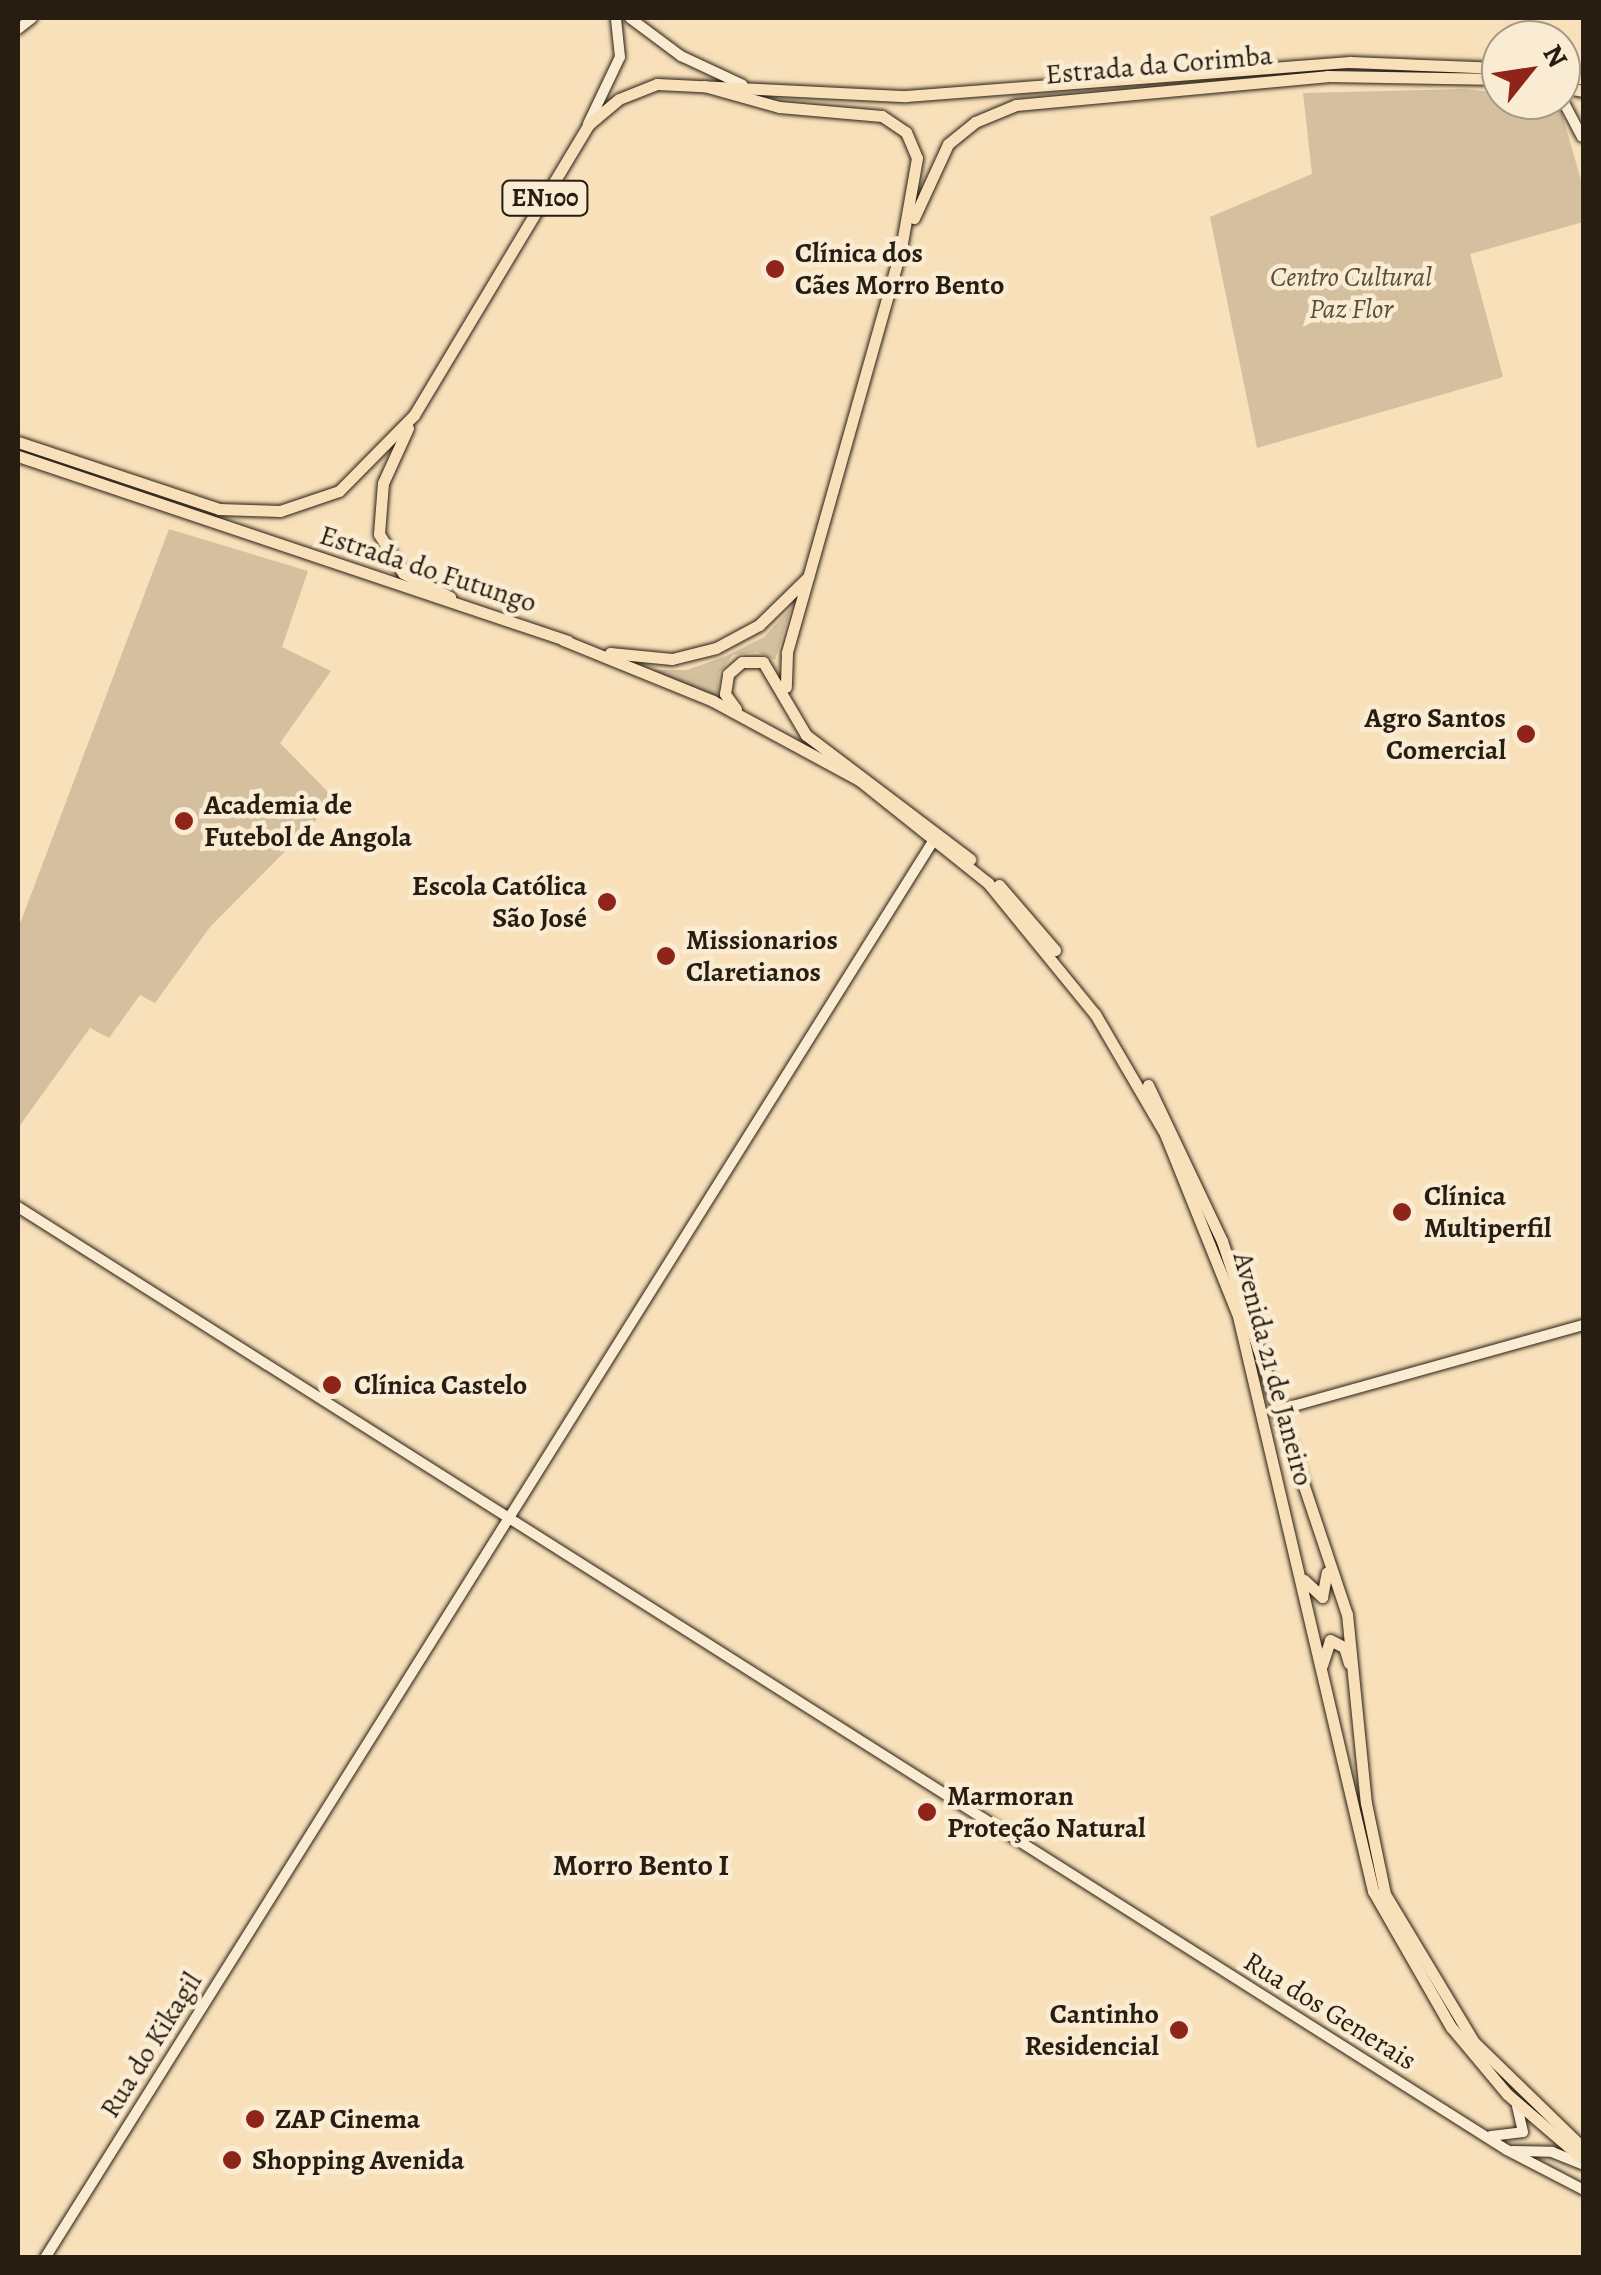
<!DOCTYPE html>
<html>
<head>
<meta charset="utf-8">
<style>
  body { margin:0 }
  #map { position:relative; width:1601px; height:2275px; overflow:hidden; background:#f8e1ba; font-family:Alegreya,serif }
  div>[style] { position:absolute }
  .green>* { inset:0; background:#d4c09e }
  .roads { filter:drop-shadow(0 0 2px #271d13) drop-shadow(0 0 2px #271d13) }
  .secondary>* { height:10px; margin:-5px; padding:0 5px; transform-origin:5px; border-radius:5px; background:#faecd2 }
  .primary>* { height:11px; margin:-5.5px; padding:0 5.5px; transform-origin:5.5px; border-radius:5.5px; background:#f8e1ba }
  .dots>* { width:28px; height:28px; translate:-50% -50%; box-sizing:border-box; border:5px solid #faecd2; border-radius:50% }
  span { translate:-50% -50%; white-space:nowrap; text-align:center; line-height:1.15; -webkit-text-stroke:9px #faecd2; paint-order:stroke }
  .shield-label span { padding:2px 8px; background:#faecd2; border:2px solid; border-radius:8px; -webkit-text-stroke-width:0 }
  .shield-label { font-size:25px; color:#271d13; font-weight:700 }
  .street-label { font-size:28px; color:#271d13 }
  .poi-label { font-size:28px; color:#271d13; font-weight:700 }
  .left { translate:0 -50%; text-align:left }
  .right { translate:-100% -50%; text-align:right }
  .park-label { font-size:28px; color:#5b4e3d; font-style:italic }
  .neighbourhood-label { font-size:30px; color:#271d13; font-weight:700 }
  .frame { position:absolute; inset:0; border:20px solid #271d13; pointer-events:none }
  .north { position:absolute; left:1481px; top:20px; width:100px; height:100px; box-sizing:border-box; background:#faecd2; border:2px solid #a69986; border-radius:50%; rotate:60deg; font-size:28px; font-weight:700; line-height:40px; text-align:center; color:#271d13 }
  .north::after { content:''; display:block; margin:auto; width:35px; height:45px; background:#8f2418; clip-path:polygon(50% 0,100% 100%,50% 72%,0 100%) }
</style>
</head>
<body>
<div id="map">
  <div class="green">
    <div style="clip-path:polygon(1465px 89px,1501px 93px,1501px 100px,1558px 100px,1583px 187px,1583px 222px,1470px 254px,1503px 377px,1257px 448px,1210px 217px,1312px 174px,1303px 93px)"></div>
    <div style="clip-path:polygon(169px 529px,308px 571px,282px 647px,331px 671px,280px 743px,336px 800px,210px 927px,155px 1003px,140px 995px,109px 1038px,90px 1028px,18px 1128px,18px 929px)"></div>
    <div style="clip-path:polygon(791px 608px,775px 660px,757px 652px,733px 655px,719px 673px,717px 698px,645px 670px,687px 670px,726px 656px,764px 637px)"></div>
  </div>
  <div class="roads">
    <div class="secondary">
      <div style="left:630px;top:18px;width:64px;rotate:36.7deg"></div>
      <div style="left:681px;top:56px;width:68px;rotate:25.1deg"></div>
      <div style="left:18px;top:29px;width:18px;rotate:-38deg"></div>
      <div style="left:1561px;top:97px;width:45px;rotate:62.3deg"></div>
      <div style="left:588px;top:124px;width:74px;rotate:-64.5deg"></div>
      <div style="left:620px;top:57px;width:39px;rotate:-96deg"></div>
      <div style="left:18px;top:1207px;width:1762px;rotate:32.35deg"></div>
      <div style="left:1507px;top:2150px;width:87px;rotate:27.5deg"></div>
      <div style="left:1275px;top:1411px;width:321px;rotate:-15.6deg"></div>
      <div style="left:1491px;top:2136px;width:32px;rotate:-7deg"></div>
      <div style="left:1523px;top:2132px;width:27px;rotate:-103deg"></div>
      <div style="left:1513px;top:2151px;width:39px;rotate:1deg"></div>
      <div style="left:1552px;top:2152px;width:35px;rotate:22deg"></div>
      <div style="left:45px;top:2258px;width:1676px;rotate:-57.92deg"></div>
    </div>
    <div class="primary">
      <div style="left:1561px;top:76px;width:23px;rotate:7deg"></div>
      <div style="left:704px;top:86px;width:78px;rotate:15.6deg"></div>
      <div style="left:779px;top:107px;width:103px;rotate:5deg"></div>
      <div style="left:882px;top:116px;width:29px;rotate:34deg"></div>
      <div style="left:906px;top:132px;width:28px;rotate:67deg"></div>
      <div style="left:917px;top:158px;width:92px;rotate:100deg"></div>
      <div style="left:901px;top:249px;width:420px;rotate:105.8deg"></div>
      <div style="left:787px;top:653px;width:34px;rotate:92deg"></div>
      <div style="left:1561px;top:87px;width:23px;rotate:10deg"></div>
      <div style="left:914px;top:218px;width:81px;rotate:-65.3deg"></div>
      <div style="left:948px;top:144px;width:35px;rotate:-39deg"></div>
      <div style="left:975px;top:122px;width:44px;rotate:-22.5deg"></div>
      <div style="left:1016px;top:105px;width:312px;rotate:-5.3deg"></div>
      <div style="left:1327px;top:76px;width:174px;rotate:1deg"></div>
      <div style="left:408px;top:428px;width:60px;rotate:114.4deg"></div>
      <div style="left:383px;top:483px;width:51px;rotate:94.5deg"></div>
      <div style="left:379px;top:534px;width:46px;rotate:58.4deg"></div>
      <div style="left:403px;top:573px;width:53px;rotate:27.1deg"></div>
      <div style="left:18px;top:442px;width:212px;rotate:18.4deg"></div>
      <div style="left:219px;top:509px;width:61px;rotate:1.9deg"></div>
      <div style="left:280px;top:511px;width:62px;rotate:-18.7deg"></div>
      <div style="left:339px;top:491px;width:107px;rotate:-45.4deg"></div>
      <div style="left:414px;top:415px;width:338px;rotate:-59deg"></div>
      <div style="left:588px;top:125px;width:40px;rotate:-40deg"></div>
      <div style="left:619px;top:99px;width:41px;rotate:-21.5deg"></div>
      <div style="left:657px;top:84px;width:249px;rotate:2.8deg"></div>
      <div style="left:906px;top:96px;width:445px;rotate:-4.4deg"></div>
      <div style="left:1350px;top:62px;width:151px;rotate:2.3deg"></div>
      <div style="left:18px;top:456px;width:580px;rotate:18.59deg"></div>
      <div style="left:563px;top:640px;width:162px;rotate:22.1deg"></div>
      <div style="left:713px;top:701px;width:166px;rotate:28.4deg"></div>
      <div style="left:859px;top:780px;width:165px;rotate:38.6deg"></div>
      <div style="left:988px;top:883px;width:169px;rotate:50.8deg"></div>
      <div style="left:1095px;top:1014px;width:139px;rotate:59.7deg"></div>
      <div style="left:1165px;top:1134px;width:196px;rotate:68.1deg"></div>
      <div style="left:1238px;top:1316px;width:591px;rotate:76.79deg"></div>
      <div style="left:1373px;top:1891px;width:157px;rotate:60.2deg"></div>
      <div style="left:1451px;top:2027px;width:87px;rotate:50.1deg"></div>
      <div style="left:1507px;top:2094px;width:101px;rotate:40.6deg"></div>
      <div style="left:610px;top:653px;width:62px;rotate:5.5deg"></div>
      <div style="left:672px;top:659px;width:45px;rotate:-14deg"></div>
      <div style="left:716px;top:648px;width:49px;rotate:-28.1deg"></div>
      <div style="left:759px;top:625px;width:69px;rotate:-44.4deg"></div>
      <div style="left:736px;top:709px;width:19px;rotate:-126deg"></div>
      <div style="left:725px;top:694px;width:20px;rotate:-81deg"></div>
      <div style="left:728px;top:674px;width:18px;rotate:-41deg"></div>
      <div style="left:742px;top:662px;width:21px"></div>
      <div style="left:763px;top:662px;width:85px;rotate:59.5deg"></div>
      <div style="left:806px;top:735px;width:206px;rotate:37.1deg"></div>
      <div style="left:999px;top:885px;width:86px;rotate:49.3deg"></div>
      <div style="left:1148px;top:1085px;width:173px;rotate:64.6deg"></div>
      <div style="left:1222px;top:1241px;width:393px;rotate:71.5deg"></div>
      <div style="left:1347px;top:1614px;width:190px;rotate:84.3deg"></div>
      <div style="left:1366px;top:1803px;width:93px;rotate:78.2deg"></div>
      <div style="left:1385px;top:1894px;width:173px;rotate:59deg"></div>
      <div style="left:1474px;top:2042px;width:153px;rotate:44.2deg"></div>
      <div style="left:1304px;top:1580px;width:25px;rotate:43deg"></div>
      <div style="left:1322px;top:1597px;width:25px;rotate:-79deg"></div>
      <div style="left:1322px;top:1665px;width:26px;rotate:-72deg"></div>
      <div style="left:1330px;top:1640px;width:16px;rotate:27deg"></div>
      <div style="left:1344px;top:1647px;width:17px;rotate:73deg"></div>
    </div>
  </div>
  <div class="dots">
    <div style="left:775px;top:269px;background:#8f2418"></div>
    <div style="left:1526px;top:734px;background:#8f2418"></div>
    <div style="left:184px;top:821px;background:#8f2418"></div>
    <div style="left:607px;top:902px;background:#8f2418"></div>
    <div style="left:666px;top:956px;background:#8f2418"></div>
    <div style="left:1402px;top:1212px;background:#8f2418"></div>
    <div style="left:332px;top:1385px;background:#8f2418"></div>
    <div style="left:927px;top:1812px;background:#8f2418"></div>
    <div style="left:1179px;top:2030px;background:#8f2418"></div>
    <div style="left:255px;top:2119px;background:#8f2418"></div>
    <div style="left:232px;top:2160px;background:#8f2418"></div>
  </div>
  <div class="shield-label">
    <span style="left:545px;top:198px">EN100</span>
  </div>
  <div class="street-label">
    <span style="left:1159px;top:65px;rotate:-5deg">Estrada da Corimba</span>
    <span style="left:428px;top:569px;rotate:18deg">Estrada do Futungo</span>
    <span style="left:1273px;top:1369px;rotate:75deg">Avenida 21 de Janeiro</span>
    <span style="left:1330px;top:2011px;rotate:32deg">Rua dos Generais</span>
    <span style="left:151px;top:2045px;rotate:-58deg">Rua do Kikagil</span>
  </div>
  <div class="poi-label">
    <span class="left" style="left:795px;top:269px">Clínica dos<br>Cães Morro Bento</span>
    <span class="right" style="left:1506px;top:734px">Agro Santos<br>Comercial</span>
    <span class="left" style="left:204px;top:821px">Academia de<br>Futebol de Angola</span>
    <span class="right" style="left:587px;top:902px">Escola Católica<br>São José</span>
    <span class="left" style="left:686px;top:956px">Missionarios<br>Claretianos</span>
    <span class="left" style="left:1424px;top:1212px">Clínica<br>Multiperfil</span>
    <span class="left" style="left:354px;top:1385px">Clínica Castelo</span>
    <span class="left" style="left:947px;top:1812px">Marmoran<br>Proteção Natural</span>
    <span class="right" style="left:1159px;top:2030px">Cantinho<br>Residencial</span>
    <span class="left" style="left:275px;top:2119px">ZAP Cinema</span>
    <span class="left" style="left:252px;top:2160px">Shopping Avenida</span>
  </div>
  <div class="park-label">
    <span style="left:1351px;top:293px">Centro Cultural<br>Paz Flor</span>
  </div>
  <div class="neighbourhood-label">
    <span style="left:641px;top:1865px">Morro Bento I</span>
  </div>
  <div class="frame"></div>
  <div class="north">N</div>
</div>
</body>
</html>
